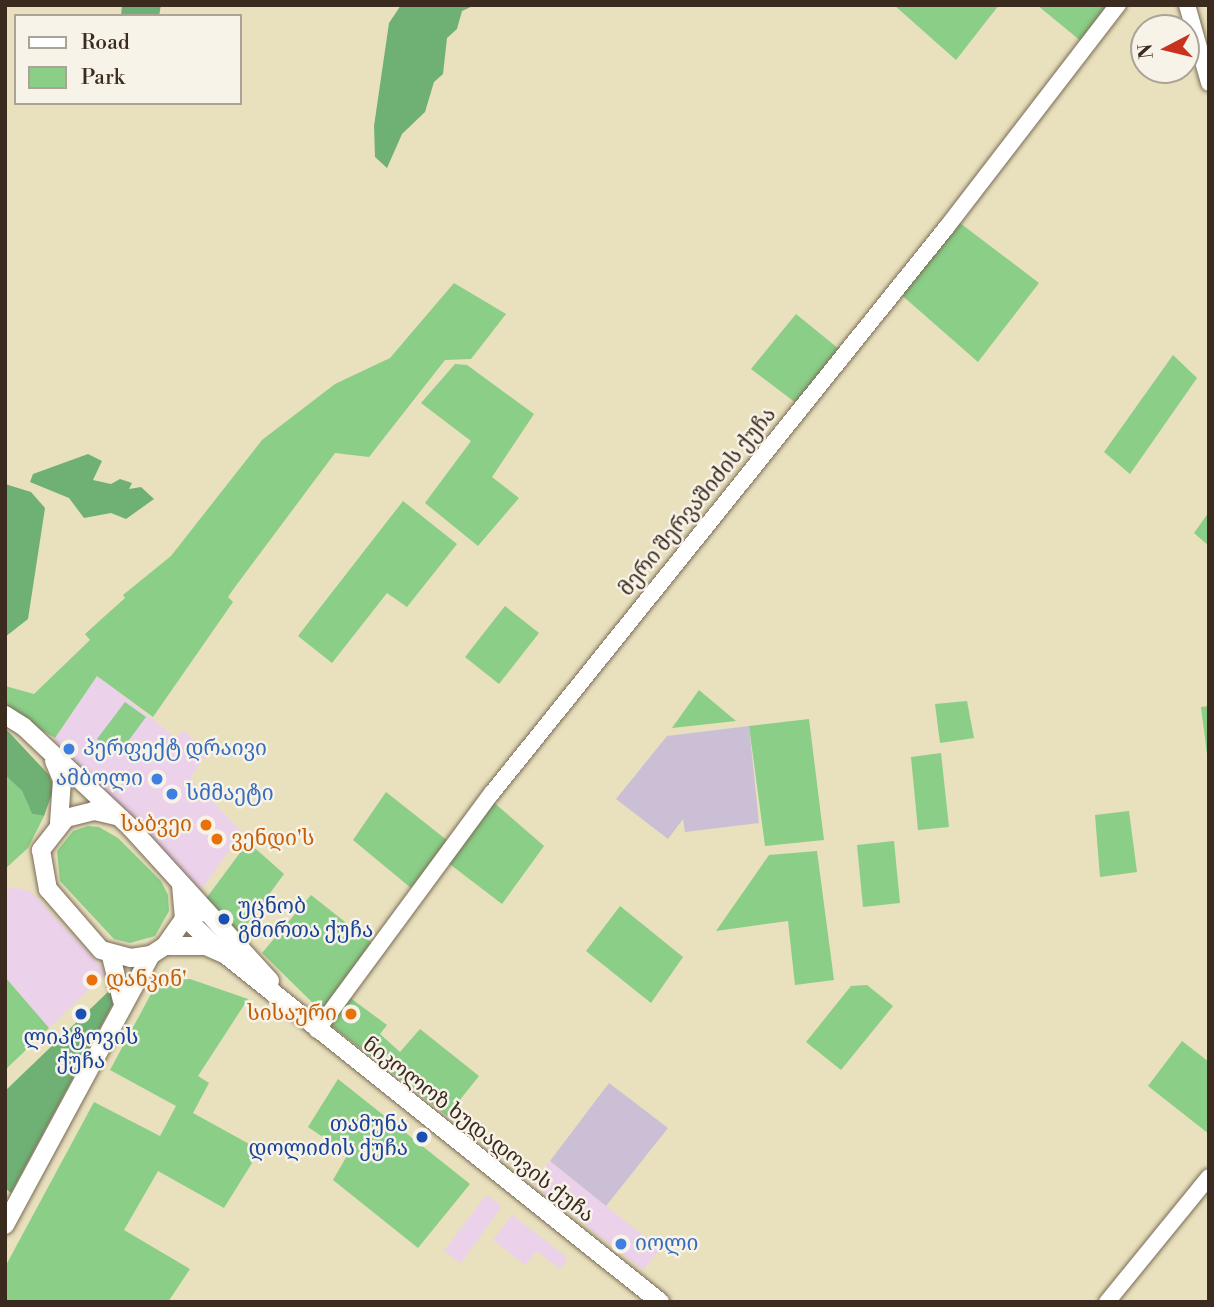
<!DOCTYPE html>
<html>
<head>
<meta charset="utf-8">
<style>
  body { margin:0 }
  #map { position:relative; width:1214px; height:1307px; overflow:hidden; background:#e9e0bd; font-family:"Libre Bodoni","Noto Serif Georgian",serif }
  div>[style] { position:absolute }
  .built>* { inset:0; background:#ecd1ea }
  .industrial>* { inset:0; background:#cbbfd5 }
  .green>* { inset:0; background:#8ace87 }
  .forest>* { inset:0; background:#6fb174 }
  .roads { filter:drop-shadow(0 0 2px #786a56) drop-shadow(0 0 2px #786a56) }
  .tertiary>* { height:16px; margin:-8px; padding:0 8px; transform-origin:8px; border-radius:8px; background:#fff }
  .secondary>* { height:18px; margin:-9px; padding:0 9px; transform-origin:9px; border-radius:9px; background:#fff }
  .dots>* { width:19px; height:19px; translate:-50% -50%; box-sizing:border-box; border:4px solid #f7f3e8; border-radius:50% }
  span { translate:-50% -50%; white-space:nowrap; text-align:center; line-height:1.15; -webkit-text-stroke:5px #f7f3e8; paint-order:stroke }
  .street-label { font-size:21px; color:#3b2a1e }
  .shop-label { font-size:21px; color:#366cbe }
  .left { translate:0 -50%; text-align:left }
  .right { translate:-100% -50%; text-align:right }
  .food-label { font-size:21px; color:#c56008 }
  .transit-label { font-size:21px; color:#164399 }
  .frame { position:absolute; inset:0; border:7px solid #3b2a1e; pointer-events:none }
  .legend { position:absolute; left:14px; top:14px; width:228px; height:91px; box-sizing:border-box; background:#f7f3e8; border:2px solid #aca397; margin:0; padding:9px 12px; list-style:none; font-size:21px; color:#3b2a1e }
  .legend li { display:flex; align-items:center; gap:14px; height:35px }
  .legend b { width:35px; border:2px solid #aca397 }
  .north { position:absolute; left:1130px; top:14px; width:70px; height:70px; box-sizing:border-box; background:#f7f3e8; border:2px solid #aca397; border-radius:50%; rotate:263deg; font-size:19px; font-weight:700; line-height:28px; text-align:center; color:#3b2a1e }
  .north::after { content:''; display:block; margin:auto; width:24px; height:32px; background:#c8321e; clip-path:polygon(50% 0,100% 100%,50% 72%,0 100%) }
</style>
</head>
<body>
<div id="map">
  <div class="built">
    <div style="clip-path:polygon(97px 675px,176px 738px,184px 730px,207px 753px,190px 778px,242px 832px,199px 893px,54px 739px)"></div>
    <div style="clip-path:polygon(12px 887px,30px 891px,103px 968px,104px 975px,49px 1028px,5px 977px,5px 892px)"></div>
    <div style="clip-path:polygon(550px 1161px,660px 1249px,643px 1270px,532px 1183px)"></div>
    <div style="clip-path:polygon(486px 1195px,502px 1206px,461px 1263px,444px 1251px)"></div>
    <div style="clip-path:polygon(512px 1215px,568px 1258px,560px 1269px,536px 1251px,525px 1265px,493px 1240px)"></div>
  </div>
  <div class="industrial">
    <div style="clip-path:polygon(749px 726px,759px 823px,685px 832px,683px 819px,668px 839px,616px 799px,667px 736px)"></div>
    <div style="clip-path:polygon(609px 1083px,668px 1128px,606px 1206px,550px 1161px)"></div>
  </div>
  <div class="green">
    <div style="clip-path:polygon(894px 5px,999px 5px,956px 60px)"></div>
    <div style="clip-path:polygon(1037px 5px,1113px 5px,1082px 42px)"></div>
    <div style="clip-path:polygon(956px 220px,1039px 283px,978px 362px,897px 291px)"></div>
    <div style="clip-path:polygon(454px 283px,506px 314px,471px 359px,445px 360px,369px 457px,335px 453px,232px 591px,228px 597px,233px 602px,153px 717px,97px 676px,55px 738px,5px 708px,5px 686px,34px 694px,90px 640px,85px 634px,125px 598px,123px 595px,171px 556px,262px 440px,335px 384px,390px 358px)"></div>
    <div style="clip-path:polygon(796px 314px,839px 349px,796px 403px,751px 369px)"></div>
    <div style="clip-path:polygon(1173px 355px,1197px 378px,1130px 474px,1104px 452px)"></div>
    <div style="clip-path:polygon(455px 364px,467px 365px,534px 414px,492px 477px,519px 498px,478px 546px,425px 503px,471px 441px,421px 403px)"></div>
    <div style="clip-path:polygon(403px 501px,457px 544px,407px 607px,387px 593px,332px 663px,298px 636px)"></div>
    <div style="clip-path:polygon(1209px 512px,1209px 546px,1194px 533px)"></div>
    <div style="clip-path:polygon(505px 606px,539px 633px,499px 684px,465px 657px)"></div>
    <div style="clip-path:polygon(699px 690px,736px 721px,672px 728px)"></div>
    <div style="clip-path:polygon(967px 701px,974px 738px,940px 743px,935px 704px)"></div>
    <div style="clip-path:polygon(125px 702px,146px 717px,118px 755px,97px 739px)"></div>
    <div style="clip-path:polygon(1209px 706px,1209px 770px,1201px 707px)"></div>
    <div style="clip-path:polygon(809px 719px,824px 840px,765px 846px,749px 726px)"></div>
    <div style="clip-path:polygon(941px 753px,949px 827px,918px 830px,911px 757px)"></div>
    <div style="clip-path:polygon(5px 775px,22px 791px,32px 814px,44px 816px,28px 848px,5px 869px)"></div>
    <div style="clip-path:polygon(386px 792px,448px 841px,411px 888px,353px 840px)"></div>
    <div style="clip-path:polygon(491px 800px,544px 846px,502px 904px,447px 862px)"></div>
    <div style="clip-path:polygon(1129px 811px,1137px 872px,1100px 877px,1095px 815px)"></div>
    <div style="clip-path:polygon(88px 826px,99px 827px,118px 838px,161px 881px,168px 895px,169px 911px,155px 936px,130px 943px,114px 939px,60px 881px,57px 851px,73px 831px)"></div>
    <div style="clip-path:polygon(894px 841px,900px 903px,863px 907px,857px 845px)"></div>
    <div style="clip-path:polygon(248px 842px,284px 874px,240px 934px,205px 900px)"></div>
    <div style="clip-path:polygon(817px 851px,834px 980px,795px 985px,788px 921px,716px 931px,769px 855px)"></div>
    <div style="clip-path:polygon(311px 895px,373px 944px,324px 1014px,262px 953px)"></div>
    <div style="clip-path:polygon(620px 906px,683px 957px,651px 1003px,586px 951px)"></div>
    <div style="clip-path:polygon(5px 977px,49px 1028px,5px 1070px)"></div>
    <div style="clip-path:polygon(190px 979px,248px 999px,198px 1076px,209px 1083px,193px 1113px,260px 1150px,224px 1208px,158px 1171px,124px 1230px,190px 1269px,168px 1302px,5px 1302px,5px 1267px,94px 1102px,160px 1136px,176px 1106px,110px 1070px,158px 981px)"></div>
    <div style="clip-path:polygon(867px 985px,893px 1006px,841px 1070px,806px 1042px,851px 986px)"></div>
    <div style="clip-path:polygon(349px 997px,387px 1025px,380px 1034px,400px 1052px,420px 1029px,479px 1076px,447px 1116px,328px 1023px)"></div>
    <div style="clip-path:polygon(1182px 1041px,1209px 1062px,1209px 1134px,1148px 1086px)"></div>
    <div style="clip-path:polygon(338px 1079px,470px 1184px,418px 1248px,333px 1180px,348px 1154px,308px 1127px)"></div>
  </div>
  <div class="forest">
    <div style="clip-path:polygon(122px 5px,161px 5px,159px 16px,121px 16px)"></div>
    <div style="clip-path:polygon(401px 5px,475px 5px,462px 11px,457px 29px,447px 38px,443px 74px,434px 82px,425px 112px,402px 134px,387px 168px,375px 157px,374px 126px,389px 23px)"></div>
    <div style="clip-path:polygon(88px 454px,102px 461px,93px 480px,111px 484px,120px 479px,132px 483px,129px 489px,141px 487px,154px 499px,126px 519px,111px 513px,84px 518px,69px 498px,30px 482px,33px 474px)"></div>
    <div style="clip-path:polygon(5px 484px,31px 492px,45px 508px,28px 619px,5px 637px)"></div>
    <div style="clip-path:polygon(5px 728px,49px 775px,54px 788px,44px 816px,32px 814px,22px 791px,5px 775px)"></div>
    <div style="clip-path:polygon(111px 989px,115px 1000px,11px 1193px,5px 1188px,5px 1091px)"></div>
  </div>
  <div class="roads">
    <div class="tertiary">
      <div style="left:1187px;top:5px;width:81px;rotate:74.2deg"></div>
      <div style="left:317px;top:1030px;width:295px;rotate:-53.6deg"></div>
      <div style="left:492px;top:793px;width:725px;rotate:-51.22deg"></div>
      <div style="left:946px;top:228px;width:282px;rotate:-52.4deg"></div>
      <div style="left:1107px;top:1302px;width:161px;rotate:-50.8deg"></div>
    </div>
    <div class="secondary">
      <div style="left:5px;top:715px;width:22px;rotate:32deg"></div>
      <div style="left:24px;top:727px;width:146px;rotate:43.3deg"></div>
      <div style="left:130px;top:827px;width:208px;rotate:47.7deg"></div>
      <div style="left:54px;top:761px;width:21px;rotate:67deg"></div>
      <div style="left:62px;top:780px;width:43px;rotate:94deg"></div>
      <div style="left:116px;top:816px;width:23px;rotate:-167deg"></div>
      <div style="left:94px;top:811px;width:29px;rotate:166deg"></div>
      <div style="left:66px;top:818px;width:41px;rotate:128deg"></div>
      <div style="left:41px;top:850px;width:40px;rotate:80deg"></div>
      <div style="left:48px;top:889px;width:81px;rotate:49deg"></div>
      <div style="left:101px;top:950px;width:31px;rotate:15deg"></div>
      <div style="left:131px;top:958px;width:20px;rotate:-9deg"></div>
      <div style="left:151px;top:955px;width:17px;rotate:-33deg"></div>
      <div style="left:165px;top:946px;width:33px;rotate:-55deg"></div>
      <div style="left:184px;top:919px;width:36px;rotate:-95deg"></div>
      <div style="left:203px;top:912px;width:8px;rotate:166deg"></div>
      <div style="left:195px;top:914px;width:10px;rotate:107deg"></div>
      <div style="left:192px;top:924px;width:36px;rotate:44deg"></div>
      <div style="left:165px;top:946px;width:41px"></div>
      <div style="left:206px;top:946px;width:22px;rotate:24deg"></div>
      <div style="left:226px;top:955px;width:556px;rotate:38.64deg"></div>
      <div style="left:111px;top:956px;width:46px;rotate:76.3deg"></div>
      <div style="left:5px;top:1225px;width:307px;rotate:-61.6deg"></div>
    </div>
  </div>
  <div class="dots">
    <div style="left:69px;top:749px;background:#3f7fe0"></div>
    <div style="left:157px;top:779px;background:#3f7fe0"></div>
    <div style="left:172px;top:794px;background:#3f7fe0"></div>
    <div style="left:206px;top:825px;background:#e8710a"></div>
    <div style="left:217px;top:839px;background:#e8710a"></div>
    <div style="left:224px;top:919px;background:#1a4fb4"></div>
    <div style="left:92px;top:980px;background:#e8710a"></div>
    <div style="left:81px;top:1014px;background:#1a4fb4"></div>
    <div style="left:351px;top:1014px;background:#e8710a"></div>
    <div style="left:422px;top:1137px;background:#1a4fb4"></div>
    <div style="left:621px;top:1244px;background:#3f7fe0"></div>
  </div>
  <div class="street-label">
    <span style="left:698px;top:502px;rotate:-51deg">მერი შერვაშიძის ქუჩა</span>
    <span style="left:478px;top:1130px;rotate:38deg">ნიკოლოზ ხუდადოვის ქუჩა</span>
  </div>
  <div class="shop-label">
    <span class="left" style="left:83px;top:749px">პერფექტ დრაივი</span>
    <span class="right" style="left:143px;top:779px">ამბოლი</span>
    <span class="left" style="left:186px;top:794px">სმმაეტი</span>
    <span class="left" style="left:635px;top:1244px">იოლი</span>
  </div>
  <div class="food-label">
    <span class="right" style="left:192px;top:825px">საბვეი</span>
    <span class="left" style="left:231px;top:839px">ვენდი'ს</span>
    <span class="left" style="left:106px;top:980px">დანკინ'</span>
    <span class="right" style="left:337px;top:1014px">სისაური</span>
  </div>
  <div class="transit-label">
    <span class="left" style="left:238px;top:919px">უცნობ<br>გმირთა ქუჩა</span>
    <span style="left:81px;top:1050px">ლიპტოვის<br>ქუჩა</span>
    <span class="right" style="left:408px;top:1137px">თამუნა<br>დოლიძის ქუჩა</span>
  </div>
  <div class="frame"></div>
  <ul class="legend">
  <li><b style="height:9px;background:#fff"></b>Road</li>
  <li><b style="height:19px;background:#8ace87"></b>Park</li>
  </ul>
  <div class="north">N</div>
</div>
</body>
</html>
